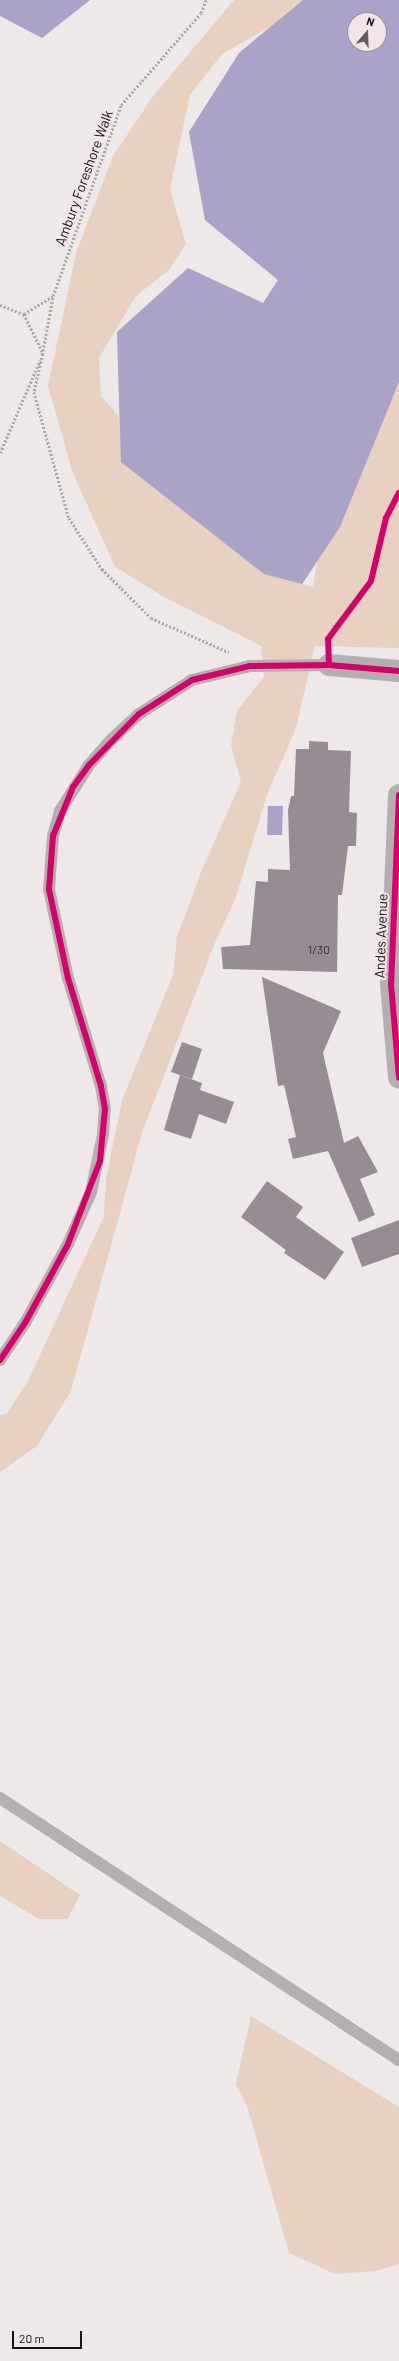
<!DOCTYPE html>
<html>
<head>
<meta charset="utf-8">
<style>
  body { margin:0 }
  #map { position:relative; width:399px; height:2361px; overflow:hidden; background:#eee8e9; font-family:Barlow,sans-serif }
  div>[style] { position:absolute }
  .green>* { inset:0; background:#e8d1c1 }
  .water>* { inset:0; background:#aaa2c7 }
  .building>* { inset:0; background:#968c94 }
  .path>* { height:2.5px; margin-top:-1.25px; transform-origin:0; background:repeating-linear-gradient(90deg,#aaa7a8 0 2px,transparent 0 4px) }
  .service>* { height:12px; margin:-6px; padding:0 6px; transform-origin:6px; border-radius:6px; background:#b2b0b0 }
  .minor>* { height:22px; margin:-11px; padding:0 11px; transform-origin:11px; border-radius:11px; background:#b2b0b0 }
  .cycleway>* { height:6px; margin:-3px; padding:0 3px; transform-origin:3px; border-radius:3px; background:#d6006c }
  span { translate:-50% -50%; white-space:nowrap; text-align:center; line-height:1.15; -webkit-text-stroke:4px #f2e4e8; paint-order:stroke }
  .number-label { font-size:12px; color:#363033 }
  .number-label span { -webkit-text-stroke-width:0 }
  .street-label { font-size:14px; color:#161213 }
  .north { position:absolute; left:347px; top:12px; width:40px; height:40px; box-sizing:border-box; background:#f2e4e8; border:1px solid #9a9093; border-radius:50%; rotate:19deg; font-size:11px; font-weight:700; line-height:16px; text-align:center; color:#161213 }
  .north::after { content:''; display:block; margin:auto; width:14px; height:18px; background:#625d5e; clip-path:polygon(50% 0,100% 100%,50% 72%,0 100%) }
  .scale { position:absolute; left:12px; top:2331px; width:70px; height:18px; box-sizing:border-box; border:2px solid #161213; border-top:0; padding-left:5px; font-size:12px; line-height:14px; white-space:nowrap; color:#161213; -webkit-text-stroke:3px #f2e4e8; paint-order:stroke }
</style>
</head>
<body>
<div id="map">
  <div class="green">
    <div style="clip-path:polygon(evenodd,234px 0,399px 0,399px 648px,315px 646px,296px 728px,267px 795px,235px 900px,216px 940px,142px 1133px,71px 1391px,37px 1446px,0 1472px,0 1415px,7px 1413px,28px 1381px,104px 1216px,106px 1179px,122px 1100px,173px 975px,177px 937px,203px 867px,241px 782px,231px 745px,237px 711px,264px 677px,261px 646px,164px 597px,115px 567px,72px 471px,48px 386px,76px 253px,113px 156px,154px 95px,234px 0,355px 20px,379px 20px,379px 44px,355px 44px,355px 20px,234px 0,268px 28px,239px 53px,189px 132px,205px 220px,278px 280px,263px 303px,188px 268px,117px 332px,119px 416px,101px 396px,99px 358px,136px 296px,169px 270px,186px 244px,170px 189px,190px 95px,222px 54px,268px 28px,234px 0,317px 563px,313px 587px,302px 584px,317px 563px)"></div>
    <div style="clip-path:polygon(0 1841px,80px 1895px,68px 1919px,39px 1919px,0 1896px)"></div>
    <div style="clip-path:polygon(251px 2016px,399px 2107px,399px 2264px,376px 2271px,335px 2274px,289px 2253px,248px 2109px,236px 2084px)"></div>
  </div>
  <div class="water">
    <div style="clip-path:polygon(0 0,90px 0,42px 38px,0 16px)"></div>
    <div style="clip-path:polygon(evenodd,303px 0,399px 0,399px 382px,340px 527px,302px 584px,264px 574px,121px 462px,117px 332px,188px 268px,263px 303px,278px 280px,205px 220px,189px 132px,239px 53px,303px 0,355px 20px,379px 20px,379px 44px,355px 44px,355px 20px)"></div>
    <div style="clip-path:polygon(268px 806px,283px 806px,282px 835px,267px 835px)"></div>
  </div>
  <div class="building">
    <div style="clip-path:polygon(309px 741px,328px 742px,328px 750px,351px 751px,349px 812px,357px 813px,356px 846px,348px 846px,342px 895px,338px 895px,337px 972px,223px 969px,221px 947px,250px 945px,256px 881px,268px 882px,268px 869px,290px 870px,288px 810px,291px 796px,294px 796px,296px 749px,309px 749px)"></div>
    <div style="clip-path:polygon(262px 977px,341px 1011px,323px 1053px,344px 1143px,358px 1136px,378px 1172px,360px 1179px,375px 1215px,359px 1222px,328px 1151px,293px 1159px,288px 1139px,296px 1137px,284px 1085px,278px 1086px)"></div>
    <div style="clip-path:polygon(182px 1042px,202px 1049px,192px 1079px,171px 1072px)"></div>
    <div style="clip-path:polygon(180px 1075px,202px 1083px,200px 1090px,234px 1102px,226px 1124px,199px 1114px,191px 1139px,164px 1130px)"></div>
    <div style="clip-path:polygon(267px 1181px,303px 1207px,296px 1217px,344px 1252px,325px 1280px,284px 1253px,286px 1250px,241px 1217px)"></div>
    <div style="clip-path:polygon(399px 1220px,399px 1254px,362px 1267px,351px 1238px)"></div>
  </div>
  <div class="path">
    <div style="left:0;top:305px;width:26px;rotate:21deg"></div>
    <div style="left:24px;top:314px;width:43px;rotate:64deg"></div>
    <div style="left:24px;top:314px;width:34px;rotate:-32deg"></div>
    <div style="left:53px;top:296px;width:203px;rotate:-70.4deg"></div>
    <div style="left:121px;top:105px;width:122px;rotate:-49deg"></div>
    <div style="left:201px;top:13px;width:14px;rotate:-69deg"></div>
    <div style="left:43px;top:354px;width:39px;rotate:103deg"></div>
    <div style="left:34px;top:392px;width:131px;rotate:74.5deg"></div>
    <div style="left:69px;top:518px;width:61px;rotate:57.1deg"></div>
    <div style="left:102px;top:569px;width:69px;rotate:45deg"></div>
    <div style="left:151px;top:618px;width:85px;rotate:23.6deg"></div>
    <div style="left:42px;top:355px;width:60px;rotate:-79.4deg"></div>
    <div style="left:0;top:453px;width:101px;rotate:-66.7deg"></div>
    <div style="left:328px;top:642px;width:16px;rotate:-72deg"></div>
    <div style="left:333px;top:627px;width:60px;rotate:-50.4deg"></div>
    <div style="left:371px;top:581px;width:65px;rotate:-76.6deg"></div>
    <div style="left:386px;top:518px;width:28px;rotate:-63deg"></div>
  </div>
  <div class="service">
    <div style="left:0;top:1360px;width:45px;rotate:-56deg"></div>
    <div style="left:25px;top:1323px;width:90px;rotate:-61.4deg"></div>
    <div style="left:68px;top:1244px;width:57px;rotate:-66.1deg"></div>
    <div style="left:91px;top:1192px;width:58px;rotate:-78.1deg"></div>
    <div style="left:103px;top:1135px;width:26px;rotate:-86deg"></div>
    <div style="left:105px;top:1109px;width:23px;rotate:-100deg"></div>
    <div style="left:101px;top:1086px;width:113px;rotate:-107deg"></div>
    <div style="left:68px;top:978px;width:91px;rotate:-102.1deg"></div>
    <div style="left:49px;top:889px;width:53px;rotate:-85.7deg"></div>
    <div style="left:53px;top:836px;width:26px;rotate:-74deg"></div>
    <div style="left:60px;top:811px;width:54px;rotate:-57.8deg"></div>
    <div style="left:89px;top:765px;width:35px;rotate:-49deg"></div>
    <div style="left:112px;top:739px;width:37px;rotate:-43deg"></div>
    <div style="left:139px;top:714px;width:63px;rotate:-32.7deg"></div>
    <div style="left:192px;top:680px;width:60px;rotate:-13.6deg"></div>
    <div style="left:250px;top:666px;width:79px;rotate:-0.7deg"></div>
    <div style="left:0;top:1798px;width:477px;rotate:33.3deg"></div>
  </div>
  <div class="minor">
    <div style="left:329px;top:665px;width:70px;rotate:4.9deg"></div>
    <div style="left:399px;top:795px;width:189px;rotate:92.4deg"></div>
    <div style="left:391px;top:984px;width:94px;rotate:85.1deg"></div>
  </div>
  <div class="cycleway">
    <div style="left:329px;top:665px;width:26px;rotate:-92deg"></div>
    <div style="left:328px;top:639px;width:72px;rotate:-53.4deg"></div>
    <div style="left:371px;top:581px;width:65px;rotate:-76.6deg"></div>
    <div style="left:386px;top:518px;width:28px;rotate:-63deg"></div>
    <div style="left:399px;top:795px;width:189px;rotate:92.4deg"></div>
    <div style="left:391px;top:984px;width:94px;rotate:85.1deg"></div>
    <div style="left:0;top:1360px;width:45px;rotate:-56deg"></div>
    <div style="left:25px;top:1323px;width:90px;rotate:-61.4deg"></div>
    <div style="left:68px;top:1244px;width:89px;rotate:-68.9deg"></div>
    <div style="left:100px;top:1161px;width:52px;rotate:-84.5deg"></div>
    <div style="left:105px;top:1109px;width:23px;rotate:-100deg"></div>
    <div style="left:101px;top:1086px;width:113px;rotate:-107deg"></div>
    <div style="left:68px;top:978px;width:91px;rotate:-102.1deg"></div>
    <div style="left:49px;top:889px;width:53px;rotate:-85.7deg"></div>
    <div style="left:53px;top:836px;width:53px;rotate:-67.8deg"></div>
    <div style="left:73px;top:787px;width:27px;rotate:-54deg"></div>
    <div style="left:89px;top:765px;width:71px;rotate:-45.6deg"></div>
    <div style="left:139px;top:714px;width:63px;rotate:-32.7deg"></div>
    <div style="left:192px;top:680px;width:60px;rotate:-13.6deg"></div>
    <div style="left:250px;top:666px;width:79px;rotate:-0.7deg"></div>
    <div style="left:329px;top:665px;width:70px;rotate:4.9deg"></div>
  </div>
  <div class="number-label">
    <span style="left:319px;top:950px">1/30</span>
  </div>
  <div class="street-label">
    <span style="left:84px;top:178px;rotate:-70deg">Ambury Foreshore Walk</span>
    <span style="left:381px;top:936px;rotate:-88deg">Andes Avenue</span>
  </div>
  <div class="north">N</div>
  <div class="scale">20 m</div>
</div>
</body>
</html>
